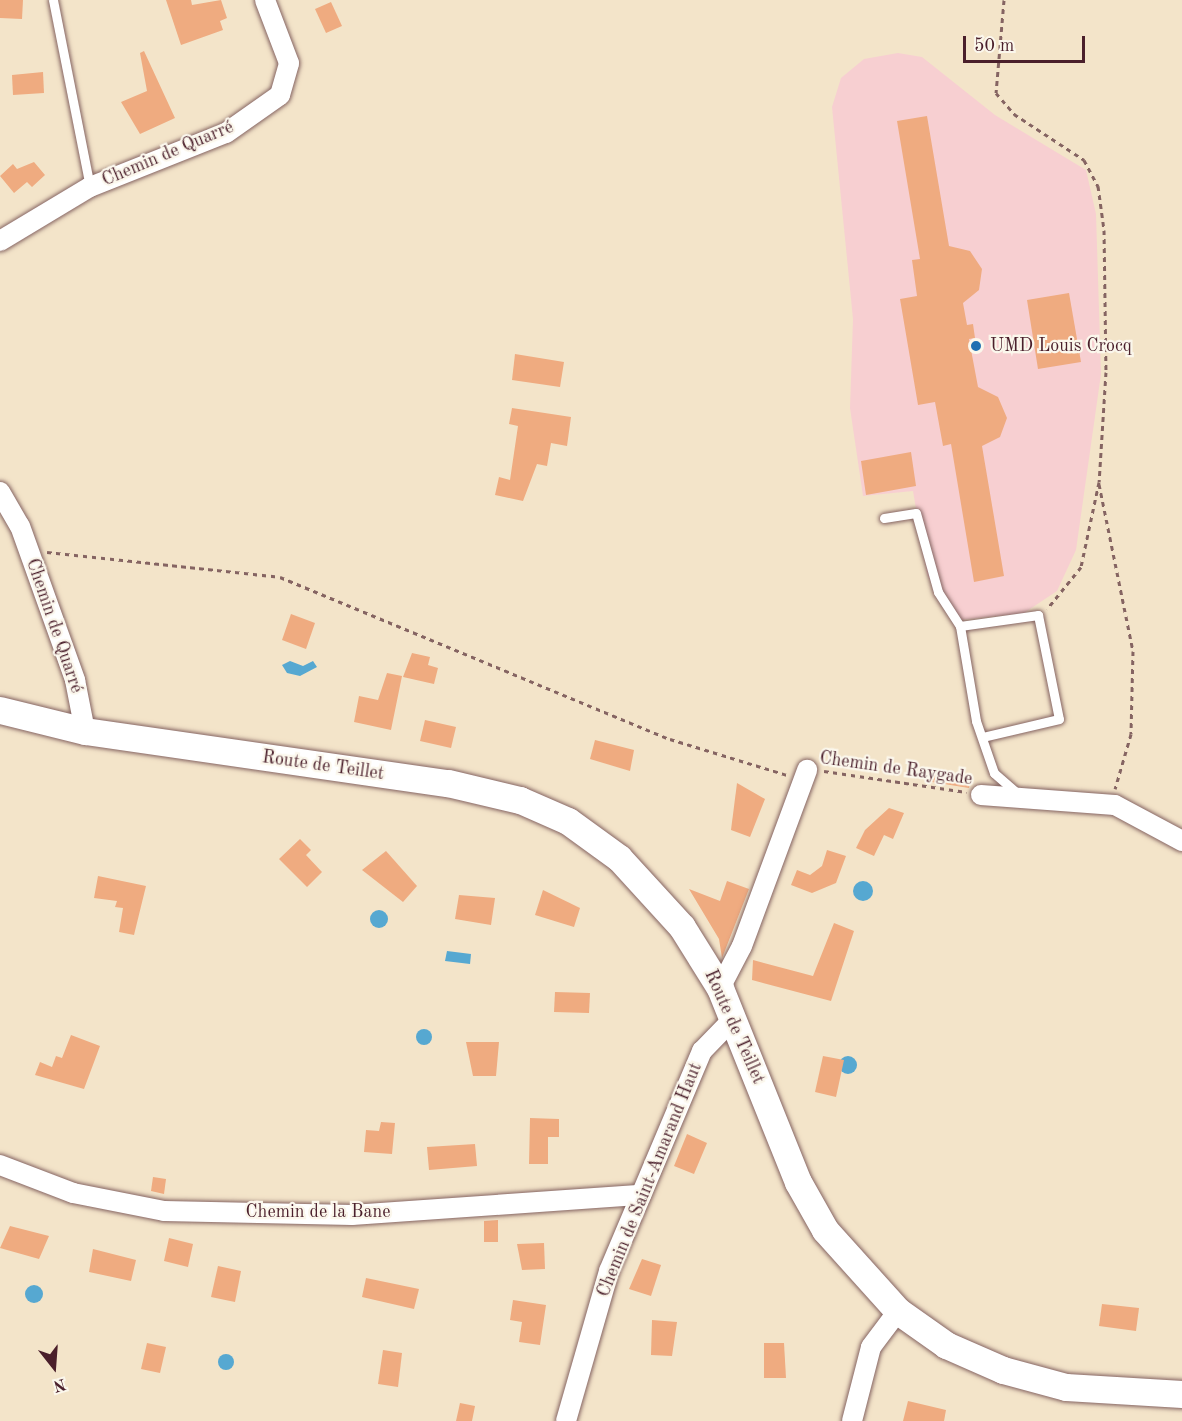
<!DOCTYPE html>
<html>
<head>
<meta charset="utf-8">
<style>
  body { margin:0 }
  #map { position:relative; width:1182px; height:1421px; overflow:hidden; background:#f3e4c9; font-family:"Old Standard TT",serif }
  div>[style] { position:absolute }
  .built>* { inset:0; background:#f7cfd1 }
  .water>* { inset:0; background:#56a8d1 }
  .round { border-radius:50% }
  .building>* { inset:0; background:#efab80 }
  .path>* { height:3px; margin-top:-1.5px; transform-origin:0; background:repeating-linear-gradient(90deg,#856462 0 4.5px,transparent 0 9px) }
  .roads { filter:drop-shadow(0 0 2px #856462) drop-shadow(0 0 2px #856462) }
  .lane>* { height:9px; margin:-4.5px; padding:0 4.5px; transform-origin:4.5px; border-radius:4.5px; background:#fff }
  .street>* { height:20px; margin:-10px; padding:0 10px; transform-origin:10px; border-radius:10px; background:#fff }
  .secondary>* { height:27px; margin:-13.5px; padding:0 13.5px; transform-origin:13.5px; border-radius:13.5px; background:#fff }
  .dots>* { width:16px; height:16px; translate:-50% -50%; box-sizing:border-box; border:3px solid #fbf7ec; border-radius:50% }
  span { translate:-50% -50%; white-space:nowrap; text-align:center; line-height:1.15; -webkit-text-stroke:4.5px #fbf7ec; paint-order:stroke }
  .street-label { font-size:18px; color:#4a1f2b }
  .poi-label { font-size:18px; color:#4a1f2b }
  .left { translate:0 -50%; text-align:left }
  .north { position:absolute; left:24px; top:1337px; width:60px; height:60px; -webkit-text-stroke:4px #fbf7ec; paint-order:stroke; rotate:163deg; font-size:16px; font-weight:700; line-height:24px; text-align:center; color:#4a1f2b }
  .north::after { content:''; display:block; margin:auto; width:21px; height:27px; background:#4a1f2b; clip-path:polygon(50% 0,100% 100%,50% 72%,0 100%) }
  .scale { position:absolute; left:963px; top:36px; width:122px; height:27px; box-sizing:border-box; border:3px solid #4a1f2b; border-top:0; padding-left:8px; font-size:18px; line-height:21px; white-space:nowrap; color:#4a1f2b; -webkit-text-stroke:4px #fbf7ec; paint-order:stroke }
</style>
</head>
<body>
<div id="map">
  <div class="built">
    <div style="clip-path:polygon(898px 53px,922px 57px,995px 115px,1086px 170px,1096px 214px,1101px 374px,1076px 550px,1057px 591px,1024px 613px,958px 620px,941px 605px,927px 574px,913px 491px,863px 496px,850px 408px,853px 319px,832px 107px,841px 78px,864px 59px)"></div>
  </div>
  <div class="water">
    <div style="clip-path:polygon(290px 661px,303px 666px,313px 661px,317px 667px,300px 676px,287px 673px,282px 665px)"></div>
    <div class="round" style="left:853px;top:881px;width:20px;height:20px"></div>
    <div class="round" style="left:370px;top:910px;width:18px;height:18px"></div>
    <div style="clip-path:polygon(447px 951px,471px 954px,470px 964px,445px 961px)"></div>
    <div class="round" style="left:416px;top:1029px;width:16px;height:16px"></div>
    <div class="round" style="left:839px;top:1056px;width:18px;height:18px"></div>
    <div class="round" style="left:25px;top:1285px;width:18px;height:18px"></div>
    <div class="round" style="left:218px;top:1354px;width:16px;height:16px"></div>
  </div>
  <div class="building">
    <div style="clip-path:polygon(0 0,23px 0,22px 19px,0 18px)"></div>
    <div style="clip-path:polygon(166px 0,191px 0,192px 5px,221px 0,227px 18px,220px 21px,223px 30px,181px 45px)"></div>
    <div style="clip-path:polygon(331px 2px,342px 26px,326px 33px,315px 9px)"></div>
    <div style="clip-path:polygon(144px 51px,175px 118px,140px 134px,121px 102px,147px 91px,140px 53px)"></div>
    <div style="clip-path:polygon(43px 72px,44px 93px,13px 95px,12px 75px)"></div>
    <div style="clip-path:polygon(927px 116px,949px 246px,970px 251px,982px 269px,979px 290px,963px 303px,967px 325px,973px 324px,975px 338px,969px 339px,978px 387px,998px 397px,1007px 418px,1000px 437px,982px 446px,1004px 576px,974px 582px,951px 444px,943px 446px,935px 402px,918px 405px,900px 299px,917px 296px,912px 260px,920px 259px,897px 121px)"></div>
    <div style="clip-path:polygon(34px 162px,45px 175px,32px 187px,27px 182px,14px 193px,0 176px,13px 164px,17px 169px)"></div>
    <div style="clip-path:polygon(1069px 293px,1081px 362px,1038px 369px,1027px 300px)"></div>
    <div style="clip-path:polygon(515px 354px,564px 362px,560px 387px,512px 380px)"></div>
    <div style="clip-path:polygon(512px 408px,571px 417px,567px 446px,551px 443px,547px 466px,537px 464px,523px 501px,495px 495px,499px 477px,510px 480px,518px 426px,509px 424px)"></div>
    <div style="clip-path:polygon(911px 452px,916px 486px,866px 495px,861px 461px)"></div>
    <div style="clip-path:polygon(291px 614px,315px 623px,306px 649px,282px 640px)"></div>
    <div style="clip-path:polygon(412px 653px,430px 657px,428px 665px,438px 668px,434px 684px,403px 677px)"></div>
    <div style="clip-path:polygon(387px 673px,402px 676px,391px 730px,354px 722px,359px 696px,378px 700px)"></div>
    <div style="clip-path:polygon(425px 720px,456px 727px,451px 748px,420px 741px)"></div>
    <div style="clip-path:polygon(595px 740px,634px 750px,630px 771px,590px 759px)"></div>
    <div style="clip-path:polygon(933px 770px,971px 776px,969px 788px,932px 782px)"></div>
    <div style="clip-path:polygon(737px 783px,765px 799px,750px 837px,731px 830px)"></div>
    <div style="clip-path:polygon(889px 808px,904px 813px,893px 839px,884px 835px,874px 856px,856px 848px,865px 830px)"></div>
    <div style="clip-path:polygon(300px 839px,311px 850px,306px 855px,322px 872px,307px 887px,279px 859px)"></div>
    <div style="clip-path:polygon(827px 850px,846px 856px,836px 883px,812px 893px,791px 885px,797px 870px,810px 875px,822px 866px)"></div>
    <div style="clip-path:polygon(386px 851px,417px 886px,403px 902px,362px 870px)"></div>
    <div style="clip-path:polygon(98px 876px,146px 886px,134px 935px,119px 932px,123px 908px,115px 907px,117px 901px,94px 898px)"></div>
    <div style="clip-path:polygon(727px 881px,749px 889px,722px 958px,719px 939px,689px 889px,720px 901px)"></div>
    <div style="clip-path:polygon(543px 890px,580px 908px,574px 927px,535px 915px)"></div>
    <div style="clip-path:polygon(459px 895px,495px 898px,491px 925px,455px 919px)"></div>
    <div style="clip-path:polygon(834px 923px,854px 931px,831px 1001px,752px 980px,753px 960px,813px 976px)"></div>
    <div style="clip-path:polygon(555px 992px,590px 993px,589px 1013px,554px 1012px)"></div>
    <div style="clip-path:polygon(71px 1035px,100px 1046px,84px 1089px,35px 1075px,40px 1062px,52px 1067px,56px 1056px,62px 1058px)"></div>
    <div style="clip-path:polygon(466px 1042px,499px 1042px,496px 1076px,473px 1076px)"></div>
    <div style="clip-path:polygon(823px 1056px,844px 1060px,836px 1097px,815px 1092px)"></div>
    <div style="clip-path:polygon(530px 1118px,559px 1119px,559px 1137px,548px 1137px,548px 1164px,529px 1164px)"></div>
    <div style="clip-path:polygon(381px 1122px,395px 1123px,392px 1154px,364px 1152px,366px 1130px,379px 1131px)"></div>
    <div style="clip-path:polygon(687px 1134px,707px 1143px,694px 1174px,674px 1166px)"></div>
    <div style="clip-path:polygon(475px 1144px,477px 1166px,429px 1170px,427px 1147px)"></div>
    <div style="clip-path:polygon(153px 1177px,166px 1179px,164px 1194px,151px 1191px)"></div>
    <div style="clip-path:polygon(498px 1220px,498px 1242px,484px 1242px,484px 1221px)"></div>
    <div style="clip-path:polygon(10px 1226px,49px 1236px,39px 1259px,0 1248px)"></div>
    <div style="clip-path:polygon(169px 1238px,193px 1244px,188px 1267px,164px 1261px)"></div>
    <div style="clip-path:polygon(544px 1243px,545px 1269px,522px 1270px,517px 1244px)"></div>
    <div style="clip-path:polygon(93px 1249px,136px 1260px,131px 1281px,89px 1272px)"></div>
    <div style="clip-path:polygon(642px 1259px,661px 1265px,651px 1296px,629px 1289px)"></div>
    <div style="clip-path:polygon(218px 1266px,241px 1271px,235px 1302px,211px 1297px)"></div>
    <div style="clip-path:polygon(366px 1278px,419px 1289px,414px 1309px,362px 1297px)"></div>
    <div style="clip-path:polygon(513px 1300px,546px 1305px,540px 1345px,519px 1342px,522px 1322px,510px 1320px)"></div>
    <div style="clip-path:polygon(1102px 1304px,1139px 1308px,1136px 1331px,1099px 1326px)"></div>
    <div style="clip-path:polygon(652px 1320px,677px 1322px,672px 1356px,651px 1355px)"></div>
    <div style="clip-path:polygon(147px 1343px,166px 1347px,160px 1373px,141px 1369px)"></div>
    <div style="clip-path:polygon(764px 1343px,784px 1343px,786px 1378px,764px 1378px)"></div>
    <div style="clip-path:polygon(383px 1350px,402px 1353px,398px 1387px,378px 1384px)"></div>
    <div style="clip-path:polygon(908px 1401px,946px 1410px,944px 1421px,903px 1421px)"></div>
    <div style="clip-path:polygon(460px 1403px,475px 1406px,472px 1421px,456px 1421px)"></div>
  </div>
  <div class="path">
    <div style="left:1004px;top:0;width:93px;rotate:94.9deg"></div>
    <div style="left:996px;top:93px;width:28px;rotate:49deg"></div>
    <div style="left:1014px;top:114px;width:84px;rotate:33.3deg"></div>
    <div style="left:1084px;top:160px;width:30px;rotate:62deg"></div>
    <div style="left:1098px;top:186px;width:44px;rotate:82.2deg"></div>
    <div style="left:1104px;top:230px;width:142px;rotate:89.2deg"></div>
    <div style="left:1106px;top:372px;width:110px;rotate:93.6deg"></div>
    <div style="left:1099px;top:482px;width:87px;rotate:102deg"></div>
    <div style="left:1081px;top:567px;width:54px;rotate:129deg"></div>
    <div style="left:1099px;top:484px;width:170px;rotate:78.5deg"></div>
    <div style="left:1133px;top:651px;width:83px;rotate:91.4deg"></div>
    <div style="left:1131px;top:734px;width:57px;rotate:106.2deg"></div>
    <div style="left:47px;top:552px;width:234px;rotate:6.1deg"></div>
    <div style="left:280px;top:577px;width:422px;rotate:22.6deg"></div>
    <div style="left:670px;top:739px;width:122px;rotate:17.1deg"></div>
    <div style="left:824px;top:771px;width:144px;rotate:8.4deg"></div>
  </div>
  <div class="roads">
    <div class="lane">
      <div style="left:53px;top:0;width:191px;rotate:78.8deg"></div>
      <div style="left:884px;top:518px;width:32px;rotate:-9deg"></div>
      <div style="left:916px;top:513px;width:82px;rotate:74.4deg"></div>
      <div style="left:938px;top:592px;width:40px;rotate:57.1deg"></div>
      <div style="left:960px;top:626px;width:96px;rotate:80.4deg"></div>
      <div style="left:976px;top:721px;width:55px;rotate:70.9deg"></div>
      <div style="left:994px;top:773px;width:32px;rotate:41deg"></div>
      <div style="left:960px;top:626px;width:79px;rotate:-8deg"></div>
      <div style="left:1038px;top:615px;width:106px;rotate:78.6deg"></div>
      <div style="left:1059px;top:719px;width:79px;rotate:166.8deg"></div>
    </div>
    <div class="street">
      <div style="left:0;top:241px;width:105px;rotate:-31deg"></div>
      <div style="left:90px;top:187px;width:146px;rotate:-21.7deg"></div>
      <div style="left:226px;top:133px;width:66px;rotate:-35.1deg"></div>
      <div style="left:280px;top:95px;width:33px;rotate:-74deg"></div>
      <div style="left:289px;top:63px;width:67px;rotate:-110.9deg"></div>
      <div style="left:0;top:492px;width:39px;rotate:60deg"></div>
      <div style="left:20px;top:526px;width:164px;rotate:70.3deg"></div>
      <div style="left:75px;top:680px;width:52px;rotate:78.9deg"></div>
      <div style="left:981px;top:795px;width:134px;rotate:4.3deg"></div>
      <div style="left:1115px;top:805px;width:76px;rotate:28.2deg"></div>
      <div style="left:720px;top:988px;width:47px;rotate:-62.4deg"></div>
      <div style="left:742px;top:946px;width:188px;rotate:-69.7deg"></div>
      <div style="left:0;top:1165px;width:78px;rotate:21deg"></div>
      <div style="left:73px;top:1193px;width:93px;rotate:11.2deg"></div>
      <div style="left:164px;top:1211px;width:188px;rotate:1.2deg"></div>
      <div style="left:352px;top:1215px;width:290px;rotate:-4deg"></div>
      <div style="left:566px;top:1421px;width:156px;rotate:-74deg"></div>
      <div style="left:609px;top:1271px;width:239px;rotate:-67.1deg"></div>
      <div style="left:702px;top:1051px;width:45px;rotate:-45.9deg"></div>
      <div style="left:852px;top:1421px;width:76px;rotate:-75.6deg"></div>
      <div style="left:871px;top:1347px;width:45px;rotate:-53.1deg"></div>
    </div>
    <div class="secondary">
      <div style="left:0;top:710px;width:88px;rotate:13.9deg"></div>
      <div style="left:85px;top:731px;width:367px;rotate:8.2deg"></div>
      <div style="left:448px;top:783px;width:74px;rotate:13.3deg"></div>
      <div style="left:520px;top:800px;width:52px;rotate:23.6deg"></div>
      <div style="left:568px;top:821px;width:63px;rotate:36deg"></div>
      <div style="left:619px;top:858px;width:93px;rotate:47.6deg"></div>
      <div style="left:682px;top:927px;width:72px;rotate:58.1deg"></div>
      <div style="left:720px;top:988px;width:209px;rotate:68.1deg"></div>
      <div style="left:798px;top:1182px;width:55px;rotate:60.6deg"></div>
      <div style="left:825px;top:1230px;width:109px;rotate:48deg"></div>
      <div style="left:898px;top:1311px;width:59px;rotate:35.3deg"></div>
      <div style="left:946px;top:1345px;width:62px;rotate:23.7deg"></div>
      <div style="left:1003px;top:1370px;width:65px;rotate:15.1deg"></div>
      <div style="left:1066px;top:1387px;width:116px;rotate:3.5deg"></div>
    </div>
  </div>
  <div class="dots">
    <div style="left:976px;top:346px;background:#1f6fb2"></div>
  </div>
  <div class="street-label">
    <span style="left:168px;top:154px;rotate:-23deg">Chemin de Quarré</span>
    <span style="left:54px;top:626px;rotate:71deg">Chemin de Quarré</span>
    <span style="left:323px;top:766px;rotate:8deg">Route de Teillet</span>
    <span style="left:896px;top:769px;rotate:8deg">Chemin de Raygade</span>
    <span style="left:734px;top:1027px;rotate:66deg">Route de Teillet</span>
    <span style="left:650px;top:1180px;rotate:-68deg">Chemin de Saint-Amarand Haut</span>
    <span style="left:318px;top:1212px">Chemin de la Bane</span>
  </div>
  <div class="poi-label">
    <span class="left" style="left:990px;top:346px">UMD Louis Crocq</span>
  </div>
  <div class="north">N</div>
  <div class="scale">50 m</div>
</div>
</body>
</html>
